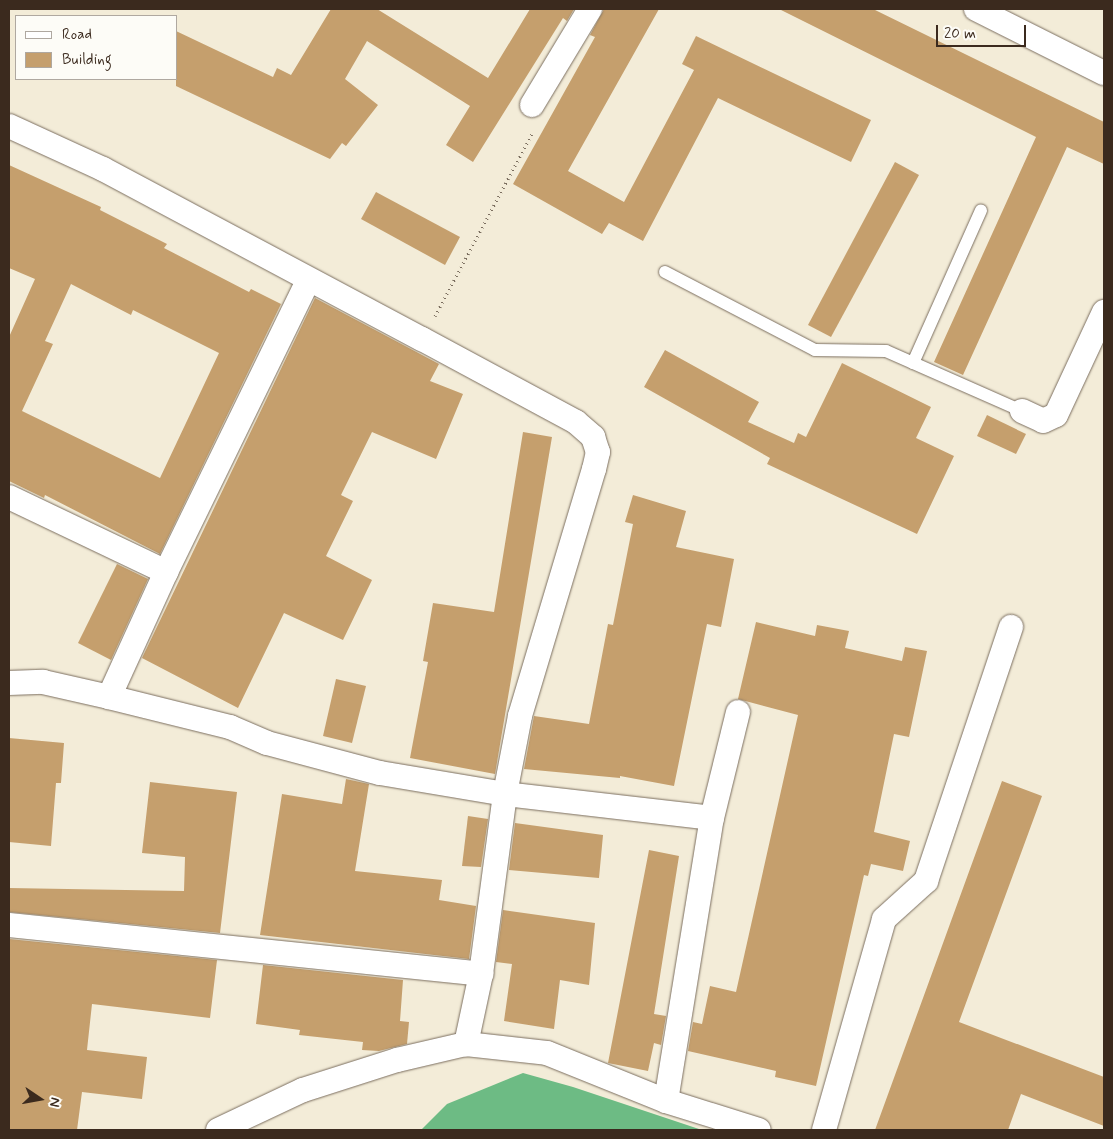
<!DOCTYPE html>
<html>
<head>
<meta charset="utf-8">
<style>
  body { margin:0 }
  #map { position:relative; width:1113px; height:1139px; overflow:hidden; background:#f3ecd8; font-family:Mynerve,sans-serif }
  div>[style] { position:absolute }
  .forest>* { inset:0; background:#6dbb84 }
  .building>* { inset:0; background:#c59f6d }
  .path>* { height:3px; margin-top:-1.5px; transform-origin:0; background:repeating-linear-gradient(90deg,#7b6e5f 0 1px,transparent 0 5px) }
  .roads { filter:drop-shadow(0 0 1px #7b6e5f) drop-shadow(0 0 1px #7b6e5f) }
  .service>* { height:12px; margin:-6px; padding:0 6px; transform-origin:6px; border-radius:6px; background:#fff }
  .minor>* { height:24px; margin:-12px; padding:0 12px; transform-origin:12px; border-radius:12px; background:#fff }
  span { translate:-50% -50%; white-space:nowrap; text-align:center; line-height:1.15; -webkit-text-stroke:5px #fdfcf7; paint-order:stroke }
  .frame { position:absolute; inset:0; border:10px solid #3b2a1e; pointer-events:none }
  .legend { position:absolute; left:15px; top:15px; width:162px; height:65px; box-sizing:border-box; background:#fdfcf7; border:1px solid #afa8a0; margin:0; padding:6px 9px; list-style:none; font-size:15px; color:#3b2a1e }
  .legend li { display:flex; align-items:center; gap:10px; height:25px }
  .legend b { width:25px; border:1px solid #afa8a0 }
  .north { position:absolute; left:15px; top:1074px; width:50px; height:50px; -webkit-text-stroke:4px #fdfcf7; paint-order:stroke; rotate:102deg; font-size:14px; font-weight:700; line-height:20px; text-align:center; color:#3b2a1e }
  .north::after { content:''; display:block; margin:auto; width:18px; height:22px; background:#3b2a1e; clip-path:polygon(50% 0,100% 100%,50% 72%,0 100%) }
  .scale { position:absolute; left:936px; top:25px; width:90px; height:22px; box-sizing:border-box; border:2px solid #3b2a1e; border-top:0; padding-left:6px; font-size:15px; line-height:18px; white-space:nowrap; color:#3b2a1e; -webkit-text-stroke:4px #fdfcf7; paint-order:stroke }
</style>
</head>
<body>
<div id="map">
  <div class="forest">
    <div style="clip-path:polygon(523px 1073px,573px 1087px,702px 1130px,421px 1130px,447px 1104px)"></div>
  </div>
  <div class="building">
    <div style="clip-path:polygon(331px 9px,377px 9px,488px 78px,530px 9px,574px 9px,567px 21px,563px 18px,473px 162px,446px 145px,470px 106px,367px 41px,345px 79px,378px 105px,346px 146px,342px 143px,330px 159px,176px 86px,176px 31px,273px 77px,277px 68px,291px 75px)"></div>
    <div style="clip-path:polygon(604px 9px,659px 9px,568px 171px,624px 202px,694px 70px,682px 64px,696px 36px,871px 120px,851px 162px,718px 98px,643px 241px,609px 223px,602px 234px,513px 184px,595px 37px,590px 35px)"></div>
    <div style="clip-path:polygon(779px 9px,873px 9px,1104px 122px,1104px 164px,1067px 147px,963px 375px,934px 362px,1036px 137px)"></div>
    <div style="clip-path:polygon(895px 162px,919px 175px,831px 337px,808px 325px)"></div>
    <div style="clip-path:polygon(evenodd,9px 165px,101px 207px,100px 210px,167px 244px,164px 248px,249px 292px,251px 289px,281px 304px,160px 554px,45px 495px,44px 498px,9px 481px,9px 337px,35px 279px,9px 268px,9px 165px,71px 284px,131px 315px,133px 310px,219px 353px,160px 478px,22px 411px,53px 344px,45px 341px,71px 284px)"></div>
    <div style="clip-path:polygon(376px 192px,460px 237px,445px 265px,361px 219px)"></div>
    <div style="clip-path:polygon(315px 298px,439px 364px,430px 381px,463px 394px,436px 459px,372px 432px,341px 495px,353px 501px,326px 556px,372px 580px,343px 640px,284px 613px,238px 708px,142px 658px)"></div>
    <div style="clip-path:polygon(665px 350px,759px 402px,748px 422px,794px 443px,798px 433px,806px 437px,842px 363px,931px 407px,916px 438px,954px 456px,917px 534px,767px 464px,770px 458px,644px 387px)"></div>
    <div style="clip-path:polygon(987px 415px,1026px 434px,1016px 454px,977px 436px)"></div>
    <div style="clip-path:polygon(523px 432px,552px 437px,495px 774px,410px 758px,428px 662px,423px 661px,433px 603px,494px 612px)"></div>
    <div style="clip-path:polygon(633px 495px,686px 511px,676px 547px,734px 559px,721px 627px,707px 624px,674px 786px,620px 776px,620px 778px,524px 769px,534px 716px,589px 724px,608px 624px,613px 625px,633px 524px,625px 522px)"></div>
    <div style="clip-path:polygon(117px 564px,148px 579px,111px 660px,78px 643px)"></div>
    <div style="clip-path:polygon(756px 622px,815px 636px,817px 625px,849px 631px,845px 648px,902px 661px,905px 647px,927px 651px,909px 737px,894px 734px,874px 832px,910px 841px,903px 871px,871px 864px,868px 876px,864px 875px,816px 1086px,775px 1077px,776px 1071px,688px 1051px,693px 1022px,702px 1024px,710px 986px,736px 992px,798px 715px,738px 699px)"></div>
    <div style="clip-path:polygon(336px 679px,366px 686px,352px 743px,323px 736px)"></div>
    <div style="clip-path:polygon(9px 738px,64px 743px,61px 783px,56px 783px,51px 846px,9px 842px)"></div>
    <div style="clip-path:polygon(346px 779px,369px 784px,355px 871px,442px 880px,439px 900px,476px 906px,469px 959px,260px 935px,282px 794px,342px 804px)"></div>
    <div style="clip-path:polygon(1002px 781px,1042px 796px,959px 1022px,1104px 1077px,1104px 1126px,1021px 1094px,1008px 1130px,875px 1130px)"></div>
    <div style="clip-path:polygon(150px 782px,237px 792px,220px 933px,9px 912px,9px 888px,184px 891px,185px 857px,142px 853px)"></div>
    <div style="clip-path:polygon(468px 816px,488px 819px,481px 867px,462px 866px)"></div>
    <div style="clip-path:polygon(515px 823px,603px 835px,599px 878px,509px 870px)"></div>
    <div style="clip-path:polygon(649px 850px,679px 856px,654px 1014px,666px 1016px,661px 1045px,654px 1043px,648px 1071px,608px 1063px)"></div>
    <div style="clip-path:polygon(503px 910px,595px 923px,589px 985px,560px 980px,554px 1029px,504px 1021px,512px 964px,496px 962px)"></div>
    <div style="clip-path:polygon(9px 939px,217px 960px,210px 1018px,92px 1004px,87px 1050px,147px 1057px,142px 1099px,82px 1092px,77px 1130px,9px 1130px)"></div>
    <div style="clip-path:polygon(263px 965px,403px 980px,400px 1021px,409px 1022px,407px 1044px,379px 1051px,362px 1050px,363px 1042px,299px 1035px,300px 1030px,256px 1024px)"></div>
  </div>
  <div class="path">
    <div style="left:435px;top:316px;width:208px;rotate:-62deg"></div>
  </div>
  <div class="roads">
    <div class="service">
      <div style="left:665px;top:272px;width:169px;rotate:27.5deg"></div>
      <div style="left:815px;top:350px;width:71px;rotate:0.8deg"></div>
      <div style="left:886px;top:351px;width:149px;rotate:23.8deg"></div>
      <div style="left:913px;top:363px;width:167px;rotate:-66deg"></div>
    </div>
    <div class="minor">
      <div style="left:976px;top:9px;width:143px;rotate:26.6deg"></div>
      <div style="left:532px;top:105px;width:112px;rotate:-58.9deg"></div>
      <div style="left:9px;top:126px;width:103px;rotate:24.6deg"></div>
      <div style="left:103px;top:169px;width:361px;rotate:28.1deg"></div>
      <div style="left:422px;top:339px;width:175px;rotate:28.3deg"></div>
      <div style="left:576px;top:422px;width:23px;rotate:41deg"></div>
      <div style="left:593px;top:437px;width:16px;rotate:72deg"></div>
      <div style="left:598px;top:452px;width:17px;rotate:103deg"></div>
      <div style="left:594px;top:469px;width:258px;rotate:106.7deg"></div>
      <div style="left:520px;top:716px;width:79px;rotate:100.9deg"></div>
      <div style="left:505px;top:794px;width:182px;rotate:97.6deg"></div>
      <div style="left:481px;top:974px;width:72px;rotate:102.1deg"></div>
      <div style="left:1022px;top:411px;width:23px;rotate:25deg"></div>
      <div style="left:1043px;top:421px;width:14px;rotate:-25deg"></div>
      <div style="left:1056px;top:415px;width:114px;rotate:-65deg"></div>
      <div style="left:9px;top:497px;width:174px;rotate:25.5deg"></div>
      <div style="left:9px;top:683px;width:34px;rotate:-2deg"></div>
      <div style="left:43px;top:682px;width:68px;rotate:12.8deg"></div>
      <div style="left:109px;top:697px;width:125px;rotate:13.9deg"></div>
      <div style="left:230px;top:727px;width:40px;rotate:23.4deg"></div>
      <div style="left:267px;top:743px;width:117px;rotate:14.9deg"></div>
      <div style="left:380px;top:773px;width:127px;rotate:9.5deg"></div>
      <div style="left:505px;top:794px;width:208px;rotate:6.6deg"></div>
      <div style="left:109px;top:697px;width:137px;rotate:-65.5deg"></div>
      <div style="left:166px;top:572px;width:324px;rotate:-64deg"></div>
      <div style="left:9px;top:925px;width:475px;rotate:5.9deg"></div>
      <div style="left:666px;top:1101px;width:287px;rotate:-80.8deg"></div>
      <div style="left:712px;top:818px;width:109px;rotate:-76.2deg"></div>
      <div style="left:218px;top:1130px;width:94px;rotate:-25.2deg"></div>
      <div style="left:303px;top:1090px;width:99px;rotate:-17.7deg"></div>
      <div style="left:397px;top:1060px;width:71px;rotate:-13.1deg"></div>
      <div style="left:466px;top:1044px;width:81px;rotate:6.3deg"></div>
      <div style="left:547px;top:1053px;width:128px;rotate:22deg"></div>
      <div style="left:666px;top:1101px;width:97px;rotate:17.3deg"></div>
      <div style="left:824px;top:1130px;width:219px;rotate:-74.1deg"></div>
      <div style="left:884px;top:919px;width:57px;rotate:-42.1deg"></div>
      <div style="left:926px;top:881px;width:268px;rotate:-71.5deg"></div>
    </div>
  </div>
  <div class="frame"></div>
  <ul class="legend">
  <li><b style="height:6px;background:#fff"></b>Road</li>
  <li><b style="height:14px;background:#c59f6d"></b>Building</li>
  </ul>
  <div class="north">N</div>
  <div class="scale">20 m</div>
</div>
</body>
</html>
